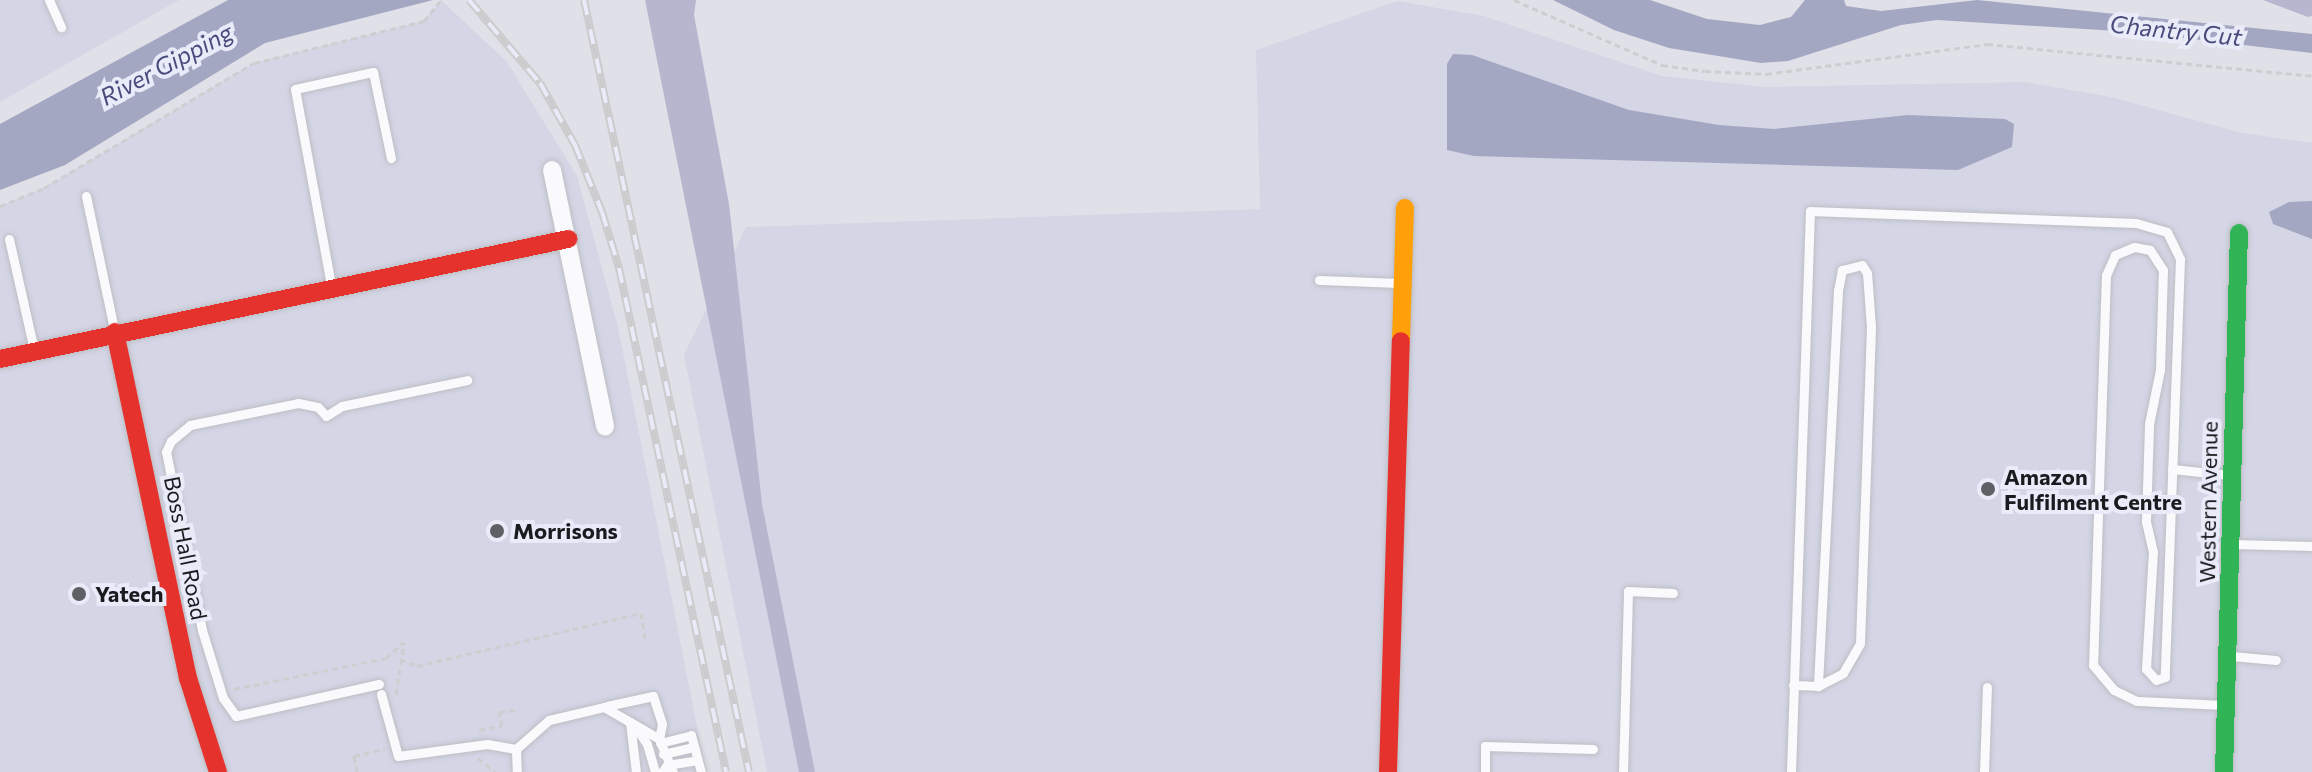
<!DOCTYPE html>
<html>
<head>
<meta charset="utf-8">
<style>
  body { margin:0 }
  #map { position:relative; width:2312px; height:772px; overflow:hidden; background:#e0e0e8; font-family:Commissioner,sans-serif }
  div>[style] { position:absolute }
  .built>* { inset:0; background:#d4d5e5 }
  .forest>* { inset:0; background:#b6b7cf }
  .water>* { inset:0; background:#a4a7c2 }
  .path>* { height:3px; margin-top:-1.5px; transform-origin:0; background:repeating-linear-gradient(90deg,#cdced0 0 6px,transparent 0 10px) }
  .roads { filter:drop-shadow(0 0 2px #bdbec4) drop-shadow(0 0 2px #bdbec4) }
  .lane>* { height:9px; margin:-4.5px; padding:0 4.5px; transform-origin:4.5px; border-radius:4.5px; background:#fafafc }
  .street>* { height:18px; margin:-9px; padding:0 9px; transform-origin:9px; border-radius:9px; background:#fafafc }
  .fast>* { height:18px; margin:-9px; padding:0 9px; transform-origin:9px; border-radius:9px; background:#30b455 }
  .slow>* { height:18px; margin:-9px; padding:0 9px; transform-origin:9px; border-radius:9px; background:#ff9f0a }
  .jam>* { height:18px; margin:-9px; padding:0 9px; transform-origin:9px; border-radius:9px; background:#e5322d }
  .rail>* { height:8px; margin-top:-4px; transform-origin:0; background:repeating-linear-gradient(90deg,#e9ebf9 0 15px,#ccccce 0 30px); box-sizing:border-box; border-block:2px solid #ccccce }
  .dots>* { width:22px; height:22px; translate:-50% -50%; box-sizing:border-box; border:4px solid #e9ebf9; border-radius:50% }
  span { translate:-50% -50%; white-space:nowrap; text-align:center; line-height:1.15; -webkit-text-stroke:8px #e9ebf9; paint-order:stroke }
  .poi-label { font-size:22px; color:#1a1b1f; font-weight:700 }
  .left { translate:0 -50%; text-align:left }
  .street-label { font-size:22px; color:#1a1b1f }
  .water-label { font-size:24px; color:#494b7c; font-style:italic }
</style>
</head>
<body>
<div id="map">
  <div class="built">
    <div style="clip-path:polygon(0 0,179px 0,0 102px)"></div>
    <div style="clip-path:polygon(441px 0,507px 62px,577px 176px,618px 327px,706px 772px,0 772px,0 206px,44px 188px,254px 63px,424px 21px)"></div>
    <div style="clip-path:polygon(1397px 1px,1484px 16px,1662px 76px,1764px 87px,2025px 82px,2111px 97px,2242px 133px,2312px 143px,2312px 772px,767px 772px,684px 355px,746px 227px,1260px 209px,1256px 50px)"></div>
  </div>
  <div class="forest">
    <div style="clip-path:polygon(645px 0,696px 0,694px 15px,729px 204px,762px 504px,815px 772px,799px 772px)"></div>
    <div style="clip-path:polygon(2263px 0,2312px 0,2312px 16px,2308px 17px)"></div>
  </div>
  <div class="water">
    <div style="clip-path:polygon(228px 0,433px 0,265px 43px,65px 165px,0 190px,0 124px)"></div>
    <div style="clip-path:polygon(1553px 0,1650px 0,1707px 19px,1760px 25px,1791px 17px,1805px 0,1844px 0,1846px 6px,1881px 11px,1977px 0,2312px 34px,2312px 53px,2134px 32px,1937px 20px,1901px 25px,1788px 61px,1761px 63px,1669px 48px,1614px 30px)"></div>
    <div style="clip-path:polygon(1453px 54px,1472px 55px,1629px 110px,1719px 125px,1774px 129px,1908px 115px,2005px 119px,2014px 124px,2012px 147px,1958px 170px,1474px 156px,1447px 150px,1447px 64px)"></div>
    <div style="clip-path:polygon(2312px 201px,2312px 239px,2273px 224px,2269px 212px,2289px 202px)"></div>
  </div>
  <div class="path">
    <div style="left:1514px;top:0;width:162px;rotate:23.7deg"></div>
    <div style="left:1662px;top:65px;width:43px;rotate:7.9deg"></div>
    <div style="left:1705px;top:71px;width:61px;rotate:2.8deg"></div>
    <div style="left:1766px;top:74px;width:223px;rotate:-7.7deg"></div>
    <div style="left:1987px;top:44px;width:327px;rotate:5.6deg"></div>
    <div style="left:0;top:206px;width:48px;rotate:-22.2deg"></div>
    <div style="left:44px;top:188px;width:244px;rotate:-30.8deg"></div>
    <div style="left:254px;top:63px;width:175px;rotate:-13.9deg"></div>
    <div style="left:424px;top:21px;width:27px;rotate:-51deg"></div>
    <div style="left:400px;top:659px;width:18px;rotate:22deg"></div>
    <div style="left:417px;top:666px;width:230px;rotate:-13.3deg"></div>
    <div style="left:641px;top:613px;width:25px;rotate:81deg"></div>
    <div style="left:234px;top:689px;width:155px;rotate:-11.5deg"></div>
    <div style="left:386px;top:658px;width:24px;rotate:-42deg"></div>
    <div style="left:396px;top:694px;width:52px;rotate:-81.1deg"></div>
    <div style="left:479px;top:730px;width:23px;rotate:-10deg"></div>
    <div style="left:502px;top:726px;width:14px;rotate:-102deg"></div>
    <div style="left:499px;top:712px;width:19px;rotate:-6deg"></div>
    <div style="left:478px;top:758px;width:22px;rotate:39deg"></div>
    <div style="left:357px;top:772px;width:16px;rotate:-101deg"></div>
    <div style="left:354px;top:756px;width:32px;rotate:-13deg"></div>
  </div>
  <div class="roads">
    <div class="lane">
      <div style="left:49px;top:0;width:30px;rotate:66deg"></div>
      <div style="left:86px;top:196px;width:136px;rotate:78.1deg"></div>
      <div style="left:9px;top:239px;width:114px;rotate:77.3deg"></div>
      <div style="left:1319px;top:280px;width:81px;rotate:2.1deg"></div>
      <div style="left:331px;top:285px;width:199px;rotate:-100.4deg"></div>
      <div style="left:295px;top:89px;width:80px;rotate:-12.3deg"></div>
      <div style="left:373px;top:72px;width:88px;rotate:78.2deg"></div>
      <div style="left:2172px;top:469px;width:57px;rotate:6deg"></div>
      <div style="left:2232px;top:544px;width:80px;rotate:1.4deg"></div>
      <div style="left:2231px;top:656px;width:45px;rotate:5.1deg"></div>
      <div style="left:379px;top:684px;width:147px;rotate:167.4deg"></div>
      <div style="left:236px;top:716px;width:22px;rotate:-126deg"></div>
      <div style="left:223px;top:698px;width:71px;rotate:-107.2deg"></div>
      <div style="left:202px;top:630px;width:182px;rotate:-101.4deg"></div>
      <div style="left:166px;top:452px;width:12px;rotate:-66deg"></div>
      <div style="left:171px;top:441px;width:25px;rotate:-40deg"></div>
      <div style="left:190px;top:425px;width:110px;rotate:-11.5deg"></div>
      <div style="left:298px;top:403px;width:20px;rotate:11deg"></div>
      <div style="left:318px;top:407px;width:12px;rotate:48deg"></div>
      <div style="left:326px;top:416px;width:19px;rotate:-32deg"></div>
      <div style="left:342px;top:406px;width:128px;rotate:-11.7deg"></div>
      <div style="left:1793px;top:685px;width:25px;rotate:2deg"></div>
      <div style="left:1818px;top:686px;width:28px;rotate:-27deg"></div>
      <div style="left:1843px;top:673px;width:34px;rotate:-60deg"></div>
      <div style="left:1860px;top:643px;width:316px;rotate:-88deg"></div>
      <div style="left:1871px;top:327px;width:54px;rotate:-94.2deg"></div>
      <div style="left:1867px;top:273px;width:9px;rotate:-122deg"></div>
      <div style="left:1862px;top:265px;width:21px;rotate:166deg"></div>
      <div style="left:1842px;top:270px;width:20px;rotate:101deg"></div>
      <div style="left:1838px;top:290px;width:397px;rotate:92.9deg"></div>
      <div style="left:381px;top:694px;width:64px;rotate:74.7deg"></div>
      <div style="left:398px;top:756px;width:90px;rotate:-7.7deg"></div>
      <div style="left:487px;top:744px;width:29px;rotate:10deg"></div>
      <div style="left:516px;top:749px;width:23px;rotate:88deg"></div>
      <div style="left:607px;top:706px;width:47px;rotate:-12.3deg"></div>
      <div style="left:653px;top:696px;width:29px;rotate:72deg"></div>
      <div style="left:662px;top:724px;width:15px;rotate:101deg"></div>
      <div style="left:630px;top:722px;width:34px;rotate:30deg"></div>
      <div style="left:659px;top:739px;width:36px;rotate:67deg"></div>
      <div style="left:633px;top:724px;width:24px;rotate:55deg"></div>
      <div style="left:647px;top:744px;width:29px;rotate:74deg"></div>
      <div style="left:660px;top:743px;width:32px;rotate:-14deg"></div>
      <div style="left:691px;top:735px;width:38px;rotate:75deg"></div>
      <div style="left:516px;top:749px;width:44px;rotate:-41.3deg"></div>
      <div style="left:549px;top:720px;width:57px;rotate:-13.3deg"></div>
      <div style="left:604px;top:707px;width:30px;rotate:30deg"></div>
      <div style="left:630px;top:722px;width:50px;rotate:83.2deg"></div>
      <div style="left:663px;top:754px;width:32px;rotate:-13deg"></div>
      <div style="left:662px;top:772px;width:9px;rotate:-54deg"></div>
      <div style="left:667px;top:765px;width:31px;rotate:-9deg"></div>
      <div style="left:1485px;top:772px;width:26px;rotate:-90deg"></div>
      <div style="left:1485px;top:746px;width:108px;rotate:1.6deg"></div>
      <div style="left:1623px;top:772px;width:181px;rotate:-88.4deg"></div>
      <div style="left:1628px;top:591px;width:45px;rotate:2.5deg"></div>
      <div style="left:1791px;top:772px;width:561px;rotate:-88.06deg"></div>
      <div style="left:1810px;top:211px;width:326px;rotate:2.1deg"></div>
      <div style="left:2136px;top:223px;width:32px;rotate:16deg"></div>
      <div style="left:2167px;top:232px;width:30px;rotate:64deg"></div>
      <div style="left:2180px;top:259px;width:418px;rotate:92.1deg"></div>
      <div style="left:2165px;top:677px;width:9px;rotate:162deg"></div>
      <div style="left:2156px;top:680px;width:15px;rotate:-132deg"></div>
      <div style="left:2146px;top:669px;width:117px;rotate:-86.6deg"></div>
      <div style="left:2153px;top:552px;width:32px;rotate:-103deg"></div>
      <div style="left:2146px;top:521px;width:97px;rotate:-88.2deg"></div>
      <div style="left:2149px;top:424px;width:55px;rotate:-78.5deg"></div>
      <div style="left:2160px;top:370px;width:100px;rotate:-88.3deg"></div>
      <div style="left:2163px;top:270px;width:24px;rotate:-123deg"></div>
      <div style="left:2150px;top:250px;width:16px;rotate:-169deg"></div>
      <div style="left:2134px;top:247px;width:21px;rotate:157deg"></div>
      <div style="left:2115px;top:255px;width:22px;rotate:114deg"></div>
      <div style="left:2106px;top:275px;width:390px;rotate:91.9deg"></div>
      <div style="left:2093px;top:665px;width:33px;rotate:50deg"></div>
      <div style="left:2114px;top:690px;width:25px;rotate:26deg"></div>
      <div style="left:2137px;top:701px;width:88px;rotate:2.6deg"></div>
      <div style="left:1984px;top:772px;width:85px;rotate:-88deg"></div>
    </div>
    <div class="street">
      <div style="left:552px;top:170px;width:262px;rotate:78.3deg"></div>
    </div>
    <div class="fast">
      <div style="left:2224px;top:772px;width:539px;rotate:-88.41deg"></div>
    </div>
    <div class="slow">
      <div style="left:1401px;top:341px;width:133px;rotate:-88.3deg"></div>
    </div>
    <div class="jam">
      <div style="left:115px;top:332px;width:354px;rotate:78.1deg"></div>
      <div style="left:188px;top:678px;width:99px;rotate:72.3deg"></div>
      <div style="left:0;top:359px;width:581px;rotate:-11.93deg"></div>
      <div style="left:1388px;top:772px;width:431px;rotate:-88.3deg"></div>
    </div>
  </div>
  <div class="rail">
    <div style="left:469px;top:0;width:109px;rotate:49.5deg"></div>
    <div style="left:540px;top:83px;width:71px;rotate:60.6deg"></div>
    <div style="left:575px;top:145px;width:72px;rotate:68.1deg"></div>
    <div style="left:602px;top:212px;width:59px;rotate:73.1deg"></div>
    <div style="left:619px;top:268px;width:515px;rotate:78.01deg"></div>
    <div style="left:584px;top:0;width:789px;rotate:77.94deg"></div>
  </div>
  <div class="dots">
    <div style="left:1988px;top:489px;background:#5f6065"></div>
    <div style="left:497px;top:531px;background:#5f6065"></div>
    <div style="left:79px;top:594px;background:#5f6065"></div>
  </div>
  <div class="poi-label">
    <span class="left" style="left:2004px;top:489px">Amazon<br>Fulfilment Centre</span>
    <span class="left" style="left:513px;top:531px">Morrisons</span>
    <span class="left" style="left:95px;top:594px">Yatech</span>
  </div>
  <div class="street-label">
    <span style="left:2208px;top:502px;rotate:-89deg">Western Avenue</span>
    <span style="left:186px;top:548px;rotate:79deg">Boss Hall Road</span>
  </div>
  <div class="water-label">
    <span style="left:2176px;top:30px;rotate:6deg">Chantry Cut</span>
    <span style="left:166px;top:64px;rotate:-28deg">River Gipping</span>
  </div>
</div>
</body>
</html>
